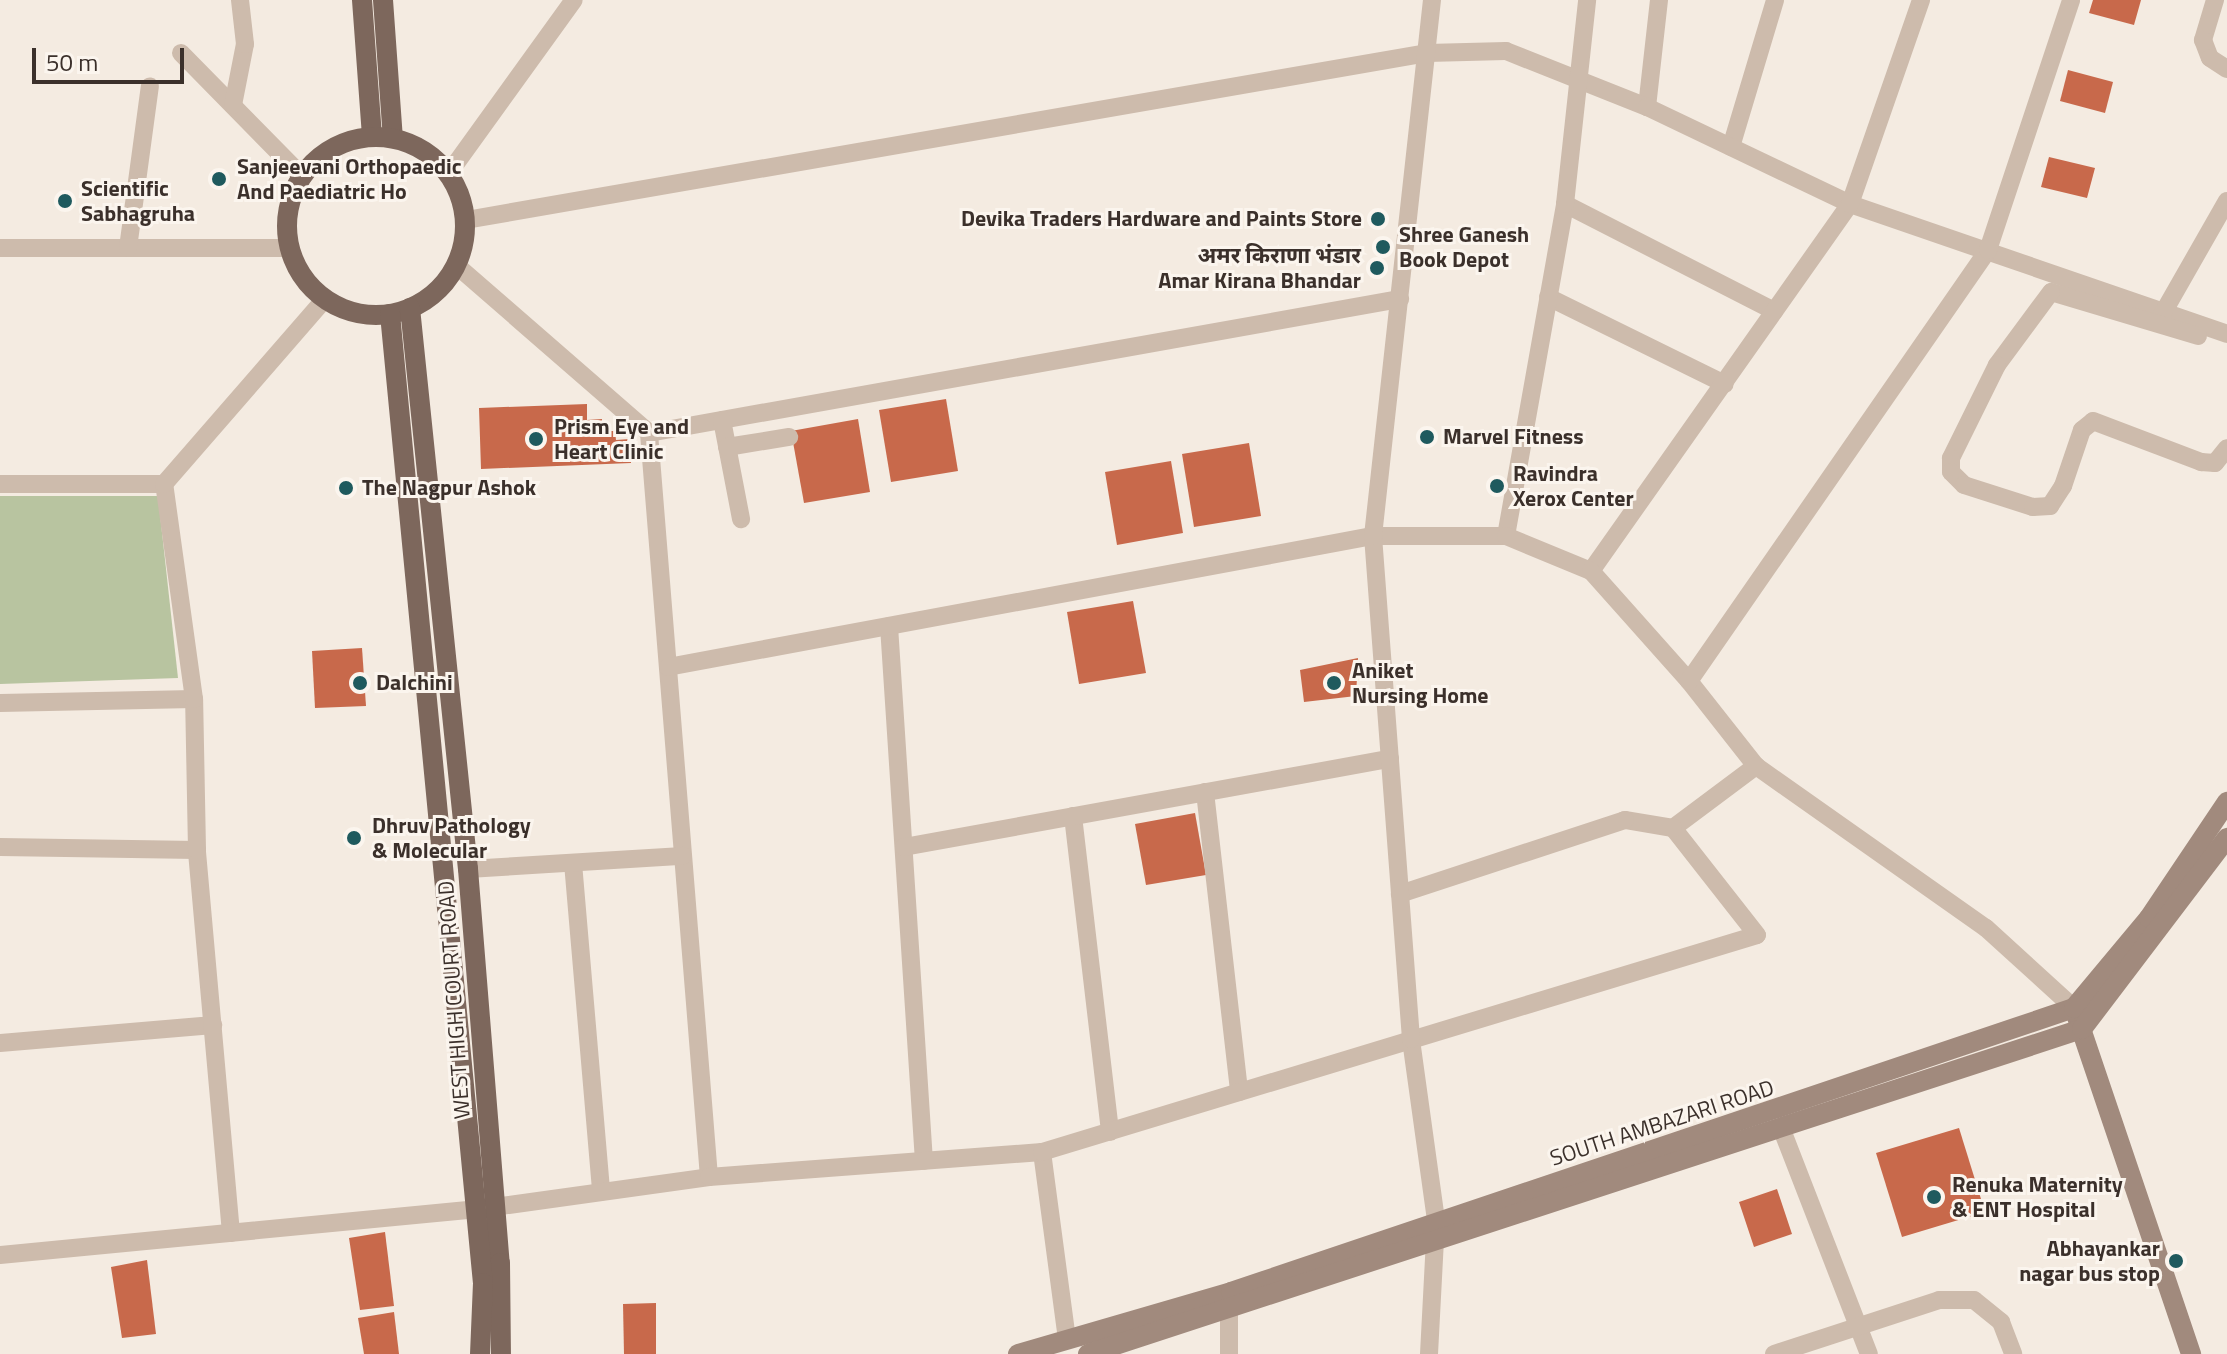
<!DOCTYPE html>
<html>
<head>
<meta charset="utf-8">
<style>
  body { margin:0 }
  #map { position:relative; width:2227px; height:1354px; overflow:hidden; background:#f4ebe1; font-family:"Titillium Web","Noto Sans Devanagari",sans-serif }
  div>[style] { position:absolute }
  .green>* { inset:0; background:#b8c4a0 }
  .building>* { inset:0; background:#c8694b }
  .street>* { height:18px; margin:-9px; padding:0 9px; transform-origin:9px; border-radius:9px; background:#cdbbac }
  .secondary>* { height:20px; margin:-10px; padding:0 10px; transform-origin:10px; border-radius:10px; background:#a18a7d }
  .primary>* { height:20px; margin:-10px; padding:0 10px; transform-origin:10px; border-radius:10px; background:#7d675c }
  .primary>.ring { margin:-10px; padding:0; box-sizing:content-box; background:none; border:20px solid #7d675c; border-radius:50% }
  .dots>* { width:22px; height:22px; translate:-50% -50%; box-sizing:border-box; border:4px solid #fbf5ee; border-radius:50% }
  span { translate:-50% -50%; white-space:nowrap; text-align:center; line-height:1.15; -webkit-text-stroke:6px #fbf5ee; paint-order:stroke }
  .poi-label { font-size:22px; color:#3b302b; font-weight:700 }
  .left { translate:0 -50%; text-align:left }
  .right { translate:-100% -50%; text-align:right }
  .street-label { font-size:22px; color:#3b302b }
  .scale { position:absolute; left:32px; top:48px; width:152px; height:36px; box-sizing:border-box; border:4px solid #3b302b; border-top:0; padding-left:10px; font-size:24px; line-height:28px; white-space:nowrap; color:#3b302b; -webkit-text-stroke:6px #fbf5ee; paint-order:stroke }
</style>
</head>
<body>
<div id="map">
  <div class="green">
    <div style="clip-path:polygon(0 496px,158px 496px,178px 678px,0 684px)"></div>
  </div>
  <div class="building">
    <div style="clip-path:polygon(2093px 0,2141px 0,2134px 25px,2089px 13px)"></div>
    <div style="clip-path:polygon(2068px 70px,2113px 82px,2105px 113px,2060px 101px)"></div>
    <div style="clip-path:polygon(2049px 157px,2095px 168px,2087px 198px,2041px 187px)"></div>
    <div style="clip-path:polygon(946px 399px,958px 471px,891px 482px,879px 410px)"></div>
    <div style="clip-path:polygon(587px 404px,587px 420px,602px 419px,602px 431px,615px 431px,616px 440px,630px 439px,631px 463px,481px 469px,479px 408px)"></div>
    <div style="clip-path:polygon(858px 419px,870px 492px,804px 503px,791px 431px)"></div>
    <div style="clip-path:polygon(1249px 443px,1261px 516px,1194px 527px,1182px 454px)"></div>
    <div style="clip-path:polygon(1171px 461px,1183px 533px,1117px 545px,1105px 472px)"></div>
    <div style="clip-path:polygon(1133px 601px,1146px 673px,1079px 684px,1067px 612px)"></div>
    <div style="clip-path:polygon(362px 648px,366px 706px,315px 708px,312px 651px)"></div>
    <div style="clip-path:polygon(1358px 658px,1356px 696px,1304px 702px,1300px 670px)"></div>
    <div style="clip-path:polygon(1195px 813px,1206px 875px,1146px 885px,1135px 824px)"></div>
    <div style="clip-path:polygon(1959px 1128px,1985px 1212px,1902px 1237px,1876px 1153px)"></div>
    <div style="clip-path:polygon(1777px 1189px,1792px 1234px,1754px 1247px,1739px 1202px)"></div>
    <div style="clip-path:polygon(385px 1232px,394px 1306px,360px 1310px,349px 1238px)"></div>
    <div style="clip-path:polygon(147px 1260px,156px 1334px,122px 1338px,111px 1267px)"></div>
    <div style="clip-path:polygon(656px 1303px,656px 1354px,624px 1354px,623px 1304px)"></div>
    <div style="clip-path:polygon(394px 1312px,399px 1354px,364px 1354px,358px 1318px)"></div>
  </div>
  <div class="street">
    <div style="left:2215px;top:0;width:42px;rotate:106.7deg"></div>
    <div style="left:2203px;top:40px;width:19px;rotate:69deg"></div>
    <div style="left:2210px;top:58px;width:20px;rotate:33deg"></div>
    <div style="left:181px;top:53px;width:173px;rotate:45.5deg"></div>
    <div style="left:233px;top:105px;width:62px;rotate:-78.9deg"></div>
    <div style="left:245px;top:44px;width:44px;rotate:-96.5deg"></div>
    <div style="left:1647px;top:107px;width:108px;rotate:-83.6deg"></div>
    <div style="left:1731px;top:147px;width:153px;rotate:-73.3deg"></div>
    <div style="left:449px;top:173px;width:213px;rotate:-54.2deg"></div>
    <div style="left:1565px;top:204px;width:235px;rotate:27.1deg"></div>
    <div style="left:466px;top:220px;width:975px;rotate:-9.86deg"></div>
    <div style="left:1427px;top:53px;width:79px;rotate:-1.5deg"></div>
    <div style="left:1506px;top:51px;width:152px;rotate:21.7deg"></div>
    <div style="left:1647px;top:107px;width:225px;rotate:25.5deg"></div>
    <div style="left:1850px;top:204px;width:399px;rotate:19deg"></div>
    <div style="left:0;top:248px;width:289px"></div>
    <div style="left:128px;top:248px;width:163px;rotate:-82.3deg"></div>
    <div style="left:456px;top:265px;width:256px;rotate:41deg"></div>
    <div style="left:649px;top:433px;width:763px;rotate:-10.12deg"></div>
    <div style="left:1548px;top:297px;width:197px;rotate:26.2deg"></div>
    <div style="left:2159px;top:320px;width:137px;rotate:-60.3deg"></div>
    <div style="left:2198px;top:336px;width:153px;rotate:-163.3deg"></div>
    <div style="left:2051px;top:292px;width:91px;rotate:126.5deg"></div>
    <div style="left:1997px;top:365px;width:104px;rotate:116.3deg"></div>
    <div style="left:1951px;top:458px;width:14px;rotate:90deg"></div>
    <div style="left:1951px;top:472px;width:18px;rotate:45deg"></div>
    <div style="left:1964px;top:485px;width:72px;rotate:17.7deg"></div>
    <div style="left:2033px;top:507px;width:17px;rotate:-3deg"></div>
    <div style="left:2050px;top:506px;width:24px;rotate:-57deg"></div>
    <div style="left:2063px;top:486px;width:59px;rotate:-71.3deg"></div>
    <div style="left:2082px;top:430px;width:14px;rotate:-39deg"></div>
    <div style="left:2093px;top:421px;width:116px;rotate:20.8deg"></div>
    <div style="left:2201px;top:462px;width:14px;rotate:4deg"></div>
    <div style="left:2215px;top:463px;width:19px;rotate:-51deg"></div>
    <div style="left:722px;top:420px;width:101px;rotate:79.1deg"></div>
    <div style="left:649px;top:433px;width:746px;rotate:85.39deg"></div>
    <div style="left:727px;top:447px;width:63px;rotate:-9.2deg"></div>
    <div style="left:0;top:484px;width:164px"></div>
    <div style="left:1506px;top:536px;width:337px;rotate:-79.9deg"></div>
    <div style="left:1565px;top:204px;width:205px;rotate:-83.8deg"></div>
    <div style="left:1591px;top:571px;width:449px;rotate:-54.8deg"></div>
    <div style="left:1850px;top:204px;width:216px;rotate:-70.8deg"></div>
    <div style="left:889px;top:626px;width:536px;rotate:86.26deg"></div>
    <div style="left:668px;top:667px;width:717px;rotate:-10.53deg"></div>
    <div style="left:1373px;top:536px;width:133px"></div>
    <div style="left:1506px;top:536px;width:92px;rotate:22.4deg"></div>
    <div style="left:1591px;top:571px;width:147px;rotate:48.3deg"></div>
    <div style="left:1689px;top:681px;width:108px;rotate:51.8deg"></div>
    <div style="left:1756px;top:766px;width:281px;rotate:35.2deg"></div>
    <div style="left:1986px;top:928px;width:119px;rotate:42.3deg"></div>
    <div style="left:1689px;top:681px;width:525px;rotate:-55.25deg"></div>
    <div style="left:1988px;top:250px;width:263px;rotate:-71.6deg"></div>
    <div style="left:0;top:703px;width:194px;rotate:-1.2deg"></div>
    <div style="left:1205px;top:792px;width:302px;rotate:83.5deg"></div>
    <div style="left:1073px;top:816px;width:318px;rotate:83.3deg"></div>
    <div style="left:1673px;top:828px;width:104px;rotate:-36.8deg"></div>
    <div style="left:0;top:847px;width:197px;rotate:0.9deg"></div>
    <div style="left:904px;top:847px;width:494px;rotate:-10.3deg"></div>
    <div style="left:573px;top:863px;width:330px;rotate:85.1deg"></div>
    <div style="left:468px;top:869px;width:215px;rotate:-3.5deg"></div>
    <div style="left:0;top:1043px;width:214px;rotate:-4.8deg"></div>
    <div style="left:1782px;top:1130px;width:240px;rotate:68.8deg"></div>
    <div style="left:1042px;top:1152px;width:189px;rotate:82.4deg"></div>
    <div style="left:231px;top:1233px;width:385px;rotate:-95.1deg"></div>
    <div style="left:197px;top:850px;width:151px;rotate:-91.1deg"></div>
    <div style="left:194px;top:699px;width:217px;rotate:-97.9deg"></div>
    <div style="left:164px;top:484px;width:245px;rotate:-49deg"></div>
    <div style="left:0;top:1255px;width:496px;rotate:-5.5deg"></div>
    <div style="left:494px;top:1207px;width:217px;rotate:-7.9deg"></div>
    <div style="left:709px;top:1177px;width:334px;rotate:-4.3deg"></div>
    <div style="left:1042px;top:1152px;width:747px;rotate:-16.88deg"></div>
    <div style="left:1757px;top:935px;width:136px;rotate:-128.1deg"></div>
    <div style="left:1673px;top:828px;width:49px;rotate:-170.5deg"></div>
    <div style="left:1625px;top:820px;width:237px;rotate:161.8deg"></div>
    <div style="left:1229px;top:1312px;width:42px;rotate:90deg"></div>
    <div style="left:1429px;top:1354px;width:134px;rotate:-87deg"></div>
    <div style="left:1436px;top:1220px;width:183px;rotate:-97.9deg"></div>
    <div style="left:1411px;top:1039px;width:504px;rotate:-94.32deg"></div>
    <div style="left:1373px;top:536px;width:539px;rotate:-83.72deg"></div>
    <div style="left:1774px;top:1354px;width:174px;rotate:-18.1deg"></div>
    <div style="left:1939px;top:1300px;width:35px"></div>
    <div style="left:1974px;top:1300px;width:35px;rotate:39deg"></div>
    <div style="left:2001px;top:1322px;width:34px;rotate:69deg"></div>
  </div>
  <div class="secondary">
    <div style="left:2077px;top:1017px;width:356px;rotate:71.3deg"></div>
    <div style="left:1018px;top:1354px;width:222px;rotate:-16.2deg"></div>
    <div style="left:1231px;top:1292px;width:890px;rotate:-18.62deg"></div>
    <div style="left:2074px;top:1008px;width:117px;rotate:-50.2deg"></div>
    <div style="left:2149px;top:918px;width:140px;rotate:-56.1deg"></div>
    <div style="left:1088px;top:1354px;width:1046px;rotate:-18.11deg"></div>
    <div style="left:2082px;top:1029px;width:240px;rotate:-52.8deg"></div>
  </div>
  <div class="primary">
    <div style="left:362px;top:0;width:136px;rotate:85.8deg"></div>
    <div style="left:383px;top:0;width:138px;rotate:85.9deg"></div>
    <div class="ring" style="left:287px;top:137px;width:158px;height:158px"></div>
    <div style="left:410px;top:308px;width:564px;rotate:84.1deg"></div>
    <div style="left:468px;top:869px;width:395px;rotate:85.4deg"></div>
    <div style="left:500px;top:1263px;width:91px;rotate:89.4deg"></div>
    <div style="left:390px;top:314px;width:973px;rotate:84.52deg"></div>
    <div style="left:483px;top:1283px;width:71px;rotate:92.4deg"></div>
  </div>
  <div class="dots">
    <div style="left:219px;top:179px;background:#1f5a5e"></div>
    <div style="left:65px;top:201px;background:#1f5a5e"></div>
    <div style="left:1378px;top:219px;background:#1f5a5e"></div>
    <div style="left:1383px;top:247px;background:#1f5a5e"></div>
    <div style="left:1377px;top:268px;background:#1f5a5e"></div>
    <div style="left:1427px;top:437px;background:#1f5a5e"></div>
    <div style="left:536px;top:439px;background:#1f5a5e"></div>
    <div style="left:1497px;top:486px;background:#1f5a5e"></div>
    <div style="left:346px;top:488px;background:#1f5a5e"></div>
    <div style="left:360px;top:683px;background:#1f5a5e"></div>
    <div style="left:1334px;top:683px;background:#1f5a5e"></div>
    <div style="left:354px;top:838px;background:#1f5a5e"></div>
    <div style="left:1934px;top:1197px;background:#1f5a5e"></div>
    <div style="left:2176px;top:1261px;background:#1f5a5e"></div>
  </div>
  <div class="poi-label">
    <span class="left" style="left:237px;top:179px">Sanjeevani Orthopaedic<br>And Paediatric Ho</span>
    <span class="left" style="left:81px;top:201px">Scientific<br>Sabhagruha</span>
    <span class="right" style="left:1362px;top:219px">Devika Traders Hardware and Paints Store</span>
    <span class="left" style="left:1399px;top:247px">Shree Ganesh<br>Book Depot</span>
    <span class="right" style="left:1361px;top:268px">अमर किराणा भंडार<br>Amar Kirana Bhandar</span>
    <span class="left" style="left:554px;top:439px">Prism Eye and<br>Heart Clinic</span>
    <span class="left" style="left:1443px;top:437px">Marvel Fitness</span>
    <span class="left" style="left:1513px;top:486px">Ravindra<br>Xerox Center</span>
    <span class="left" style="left:362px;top:488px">The Nagpur Ashok</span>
    <span class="left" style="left:1352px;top:683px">Aniket<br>Nursing Home</span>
    <span class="left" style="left:376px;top:683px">Dalchini</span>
    <span class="left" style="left:372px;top:838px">Dhruv Pathology<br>&amp; Molecular</span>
    <span class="left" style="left:1952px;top:1197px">Renuka Maternity<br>&amp; ENT Hospital</span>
    <span class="right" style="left:2160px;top:1261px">Abhayankar<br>nagar bus stop</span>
  </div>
  <div class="street-label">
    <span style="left:454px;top:1000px;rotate:-94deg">WEST HIGH COURT ROAD</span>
    <span style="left:1662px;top:1123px;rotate:-18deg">SOUTH AMBAZARI ROAD</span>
  </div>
  <div class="scale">50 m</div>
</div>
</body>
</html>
